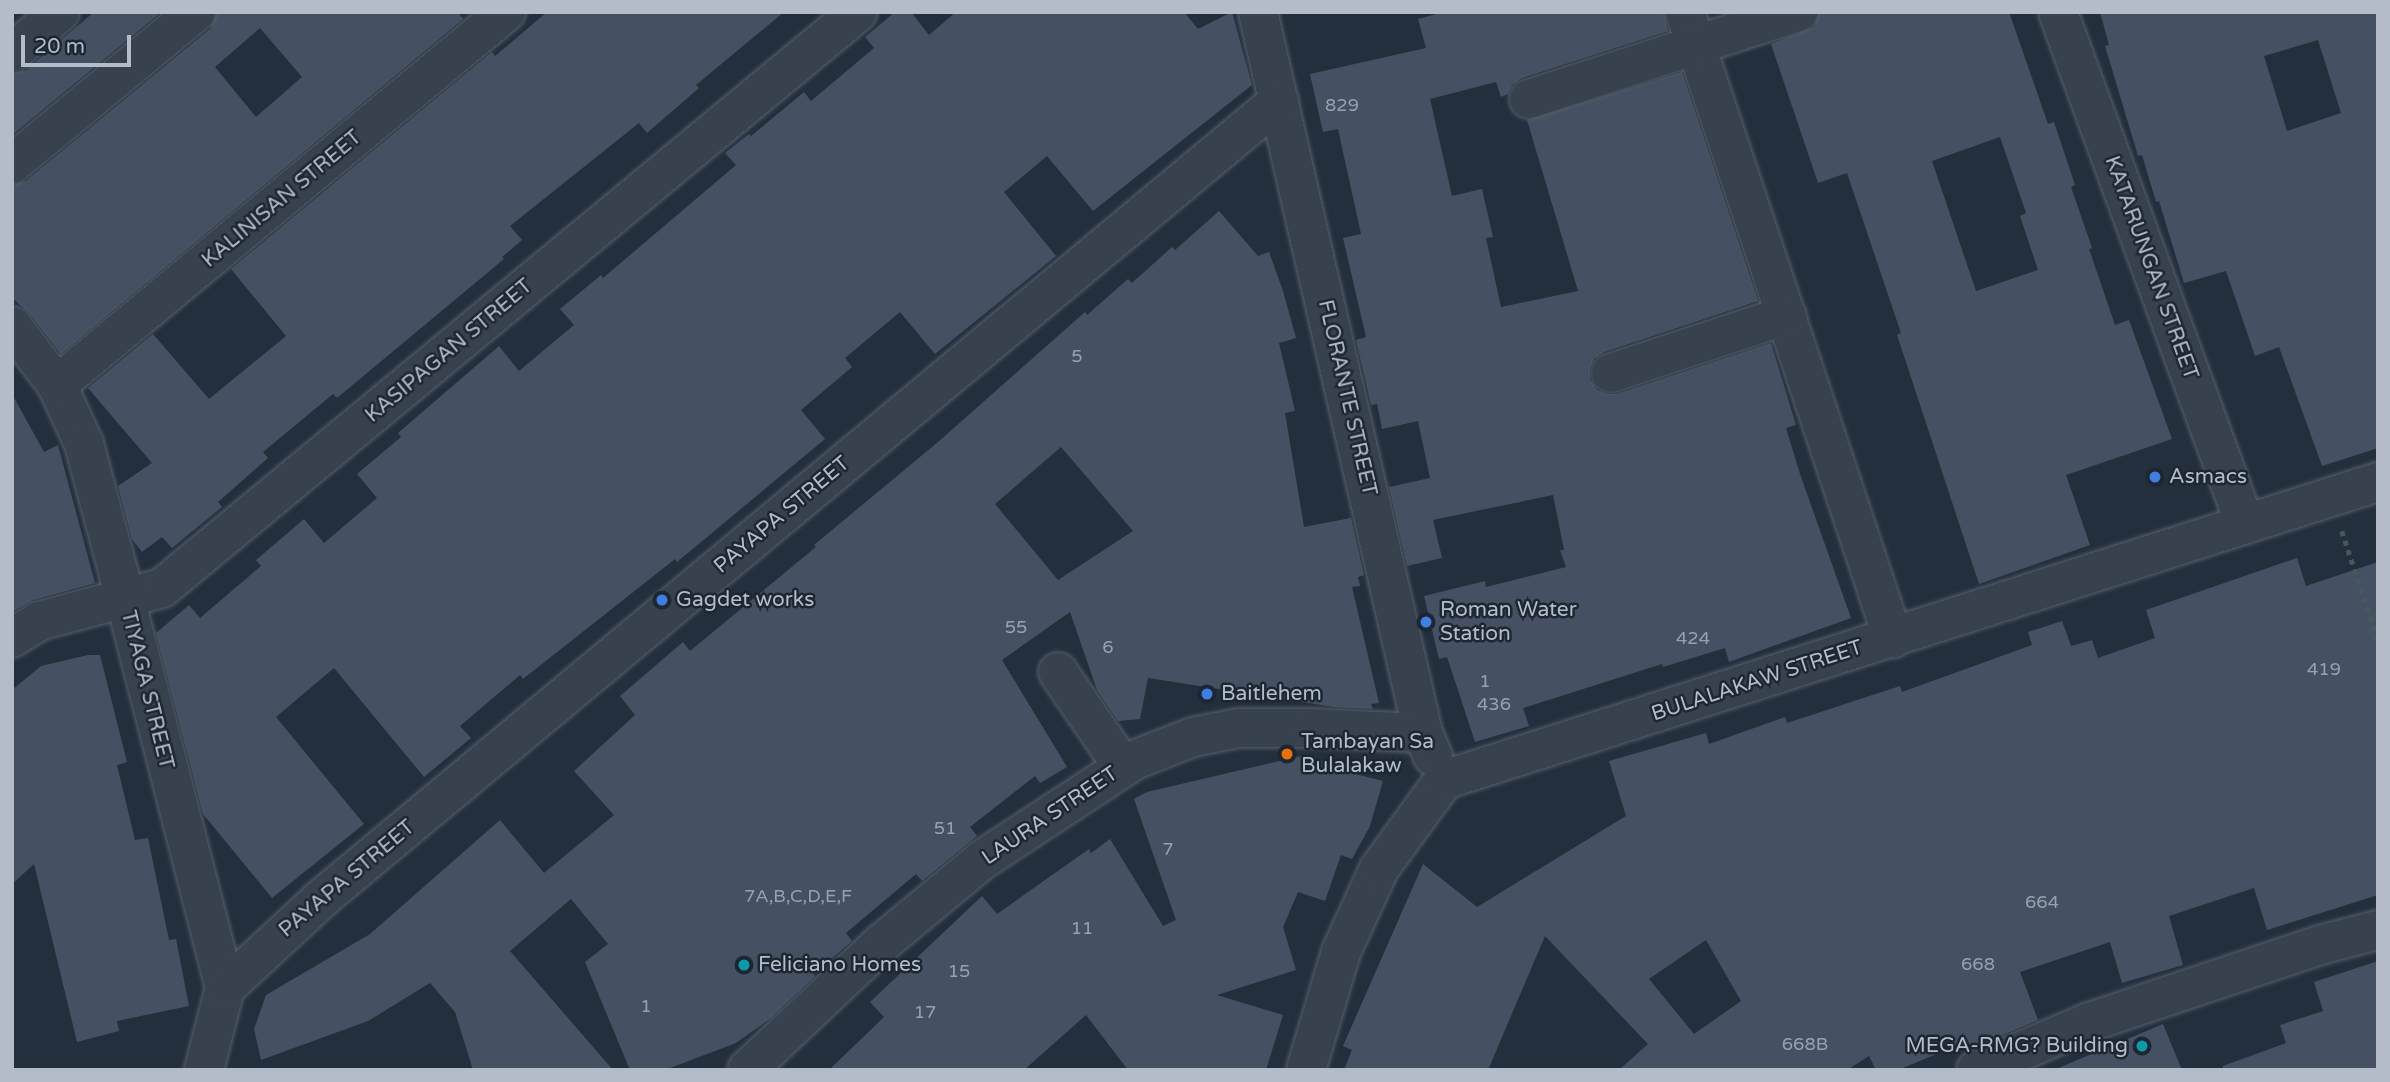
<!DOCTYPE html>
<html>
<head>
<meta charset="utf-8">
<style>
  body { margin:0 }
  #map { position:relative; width:2390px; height:1082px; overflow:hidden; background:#242f3e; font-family:"Varela Round",sans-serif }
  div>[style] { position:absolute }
  .building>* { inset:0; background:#455162 }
  .path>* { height:4.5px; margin-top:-2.25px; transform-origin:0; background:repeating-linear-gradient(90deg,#44595c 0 5px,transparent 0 10px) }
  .roads { filter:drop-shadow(0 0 2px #565f6c) drop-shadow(0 0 2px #565f6c) }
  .minor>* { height:38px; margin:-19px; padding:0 19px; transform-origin:19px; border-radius:19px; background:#38414e }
  .dots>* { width:19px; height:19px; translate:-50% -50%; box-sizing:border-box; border:4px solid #1d2633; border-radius:50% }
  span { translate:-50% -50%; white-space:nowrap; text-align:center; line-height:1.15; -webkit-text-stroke:5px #1d2633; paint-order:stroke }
  .number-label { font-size:18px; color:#98a1af }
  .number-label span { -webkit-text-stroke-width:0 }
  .street-label { font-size:21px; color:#b4bcc9 }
  .poi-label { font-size:21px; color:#b4bcc9 }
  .left { translate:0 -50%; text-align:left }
  .right { translate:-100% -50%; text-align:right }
  .frame { position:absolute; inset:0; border:14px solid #b4bcc9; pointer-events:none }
  .scale { position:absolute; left:21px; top:35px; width:110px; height:32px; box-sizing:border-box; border:4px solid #b4bcc9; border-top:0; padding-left:9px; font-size:21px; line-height:24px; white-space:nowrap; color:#b4bcc9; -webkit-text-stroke:5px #1d2633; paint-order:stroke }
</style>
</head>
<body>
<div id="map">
  <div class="building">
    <div style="clip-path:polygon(94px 12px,161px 12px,12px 135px,12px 74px,26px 70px)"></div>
    <div style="clip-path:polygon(evenodd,217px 12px,458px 12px,463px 19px,61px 354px,29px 313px,12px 298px,12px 185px,26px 181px,210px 29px,217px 12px,260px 28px,302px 77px,256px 117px,215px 67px,260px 28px)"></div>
    <div style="clip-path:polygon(547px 12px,784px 12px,696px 85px,699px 88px,647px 133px,639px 123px,510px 226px,522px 240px,502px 257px,504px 259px,337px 398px,333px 394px,263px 452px,268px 458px,218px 502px,222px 507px,172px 548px,162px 537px,142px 552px,132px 539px,118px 486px,152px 463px,88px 388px,153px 334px,209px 399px,286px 336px,231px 269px,492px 52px,495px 56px)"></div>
    <div style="clip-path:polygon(895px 12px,911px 12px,929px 35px,956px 12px,1184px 12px,1198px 29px,1232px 12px,1252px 85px,1093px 211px,1047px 156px,1004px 192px,1056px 256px,935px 354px,900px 312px,845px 358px,852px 367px,801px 410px,825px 439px,677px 562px,675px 559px,523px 679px,520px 675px,460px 726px,471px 738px,424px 777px,334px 668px,276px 717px,364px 824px,272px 898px,203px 814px,156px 633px,189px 605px,200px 618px,261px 566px,256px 560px,304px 519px,324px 543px,377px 498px,357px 474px,401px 437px,398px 433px,499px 346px,519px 371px,574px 325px,560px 309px,601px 275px,603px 278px,736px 165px,725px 153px,749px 134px,751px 136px,804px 92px,811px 101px,874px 48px,865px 37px)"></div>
    <div style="clip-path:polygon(1444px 12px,1664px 12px,1668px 31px,1522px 78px,1512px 85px,1508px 94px,1501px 97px,1496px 82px,1430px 99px,1452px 196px,1482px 189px,1493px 237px,1486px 238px,1501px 307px,1578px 291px,1527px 120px,1682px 72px,1758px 301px,1604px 352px,1594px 359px,1590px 369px,1590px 379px,1597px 390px,1607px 394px,1617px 394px,1771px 343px,1796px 425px,1786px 428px,1800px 474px,1851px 618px,1729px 662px,1725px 648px,1663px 667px,1662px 664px,1523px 708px,1529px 726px,1475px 742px,1447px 657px,1439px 659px,1424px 596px,1485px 581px,1486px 587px,1566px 567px,1560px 550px,1564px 550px,1553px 495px,1433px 520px,1442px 558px,1407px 566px,1389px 487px,1430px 478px,1418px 421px,1382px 429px,1377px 404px,1371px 405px,1356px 340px,1366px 337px,1343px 238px,1361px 234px,1338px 129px,1323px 132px,1310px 74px,1426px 48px,1418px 19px)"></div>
    <div style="clip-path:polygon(evenodd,1819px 12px,2009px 12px,2048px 124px,2054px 122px,2075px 185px,2071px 187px,2092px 248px,2089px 249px,2115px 325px,2129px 320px,2172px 439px,2066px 475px,2090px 545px,1979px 584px,1897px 335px,1901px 333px,1847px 173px,1818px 183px,1771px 44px,1814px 27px,1819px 12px,2000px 137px,2026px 213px,2020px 216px,2038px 270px,1976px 291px,1932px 161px,2000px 137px)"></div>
    <div style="clip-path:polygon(evenodd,2100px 12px,2378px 12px,2378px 448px,2322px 466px,2279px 347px,2255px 356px,2226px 271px,2184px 283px,2159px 201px,2156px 202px,2142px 155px,2138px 156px,2105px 46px,2109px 45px,2100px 12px,2318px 40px,2341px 113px,2287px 131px,2264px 56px,2318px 40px)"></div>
    <div style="clip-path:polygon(evenodd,1219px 211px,1258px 256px,1269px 252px,1283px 291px,1296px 338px,1279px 343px,1295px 411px,1285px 413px,1304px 527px,1351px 518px,1364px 575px,1358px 577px,1360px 586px,1352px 587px,1379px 703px,1371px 704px,1373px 709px,1334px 707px,1148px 678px,1140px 719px,1118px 721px,1097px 690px,1070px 612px,1002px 660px,1067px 767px,1040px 783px,1035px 776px,970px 827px,977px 836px,922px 881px,916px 874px,846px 933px,852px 941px,813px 974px,815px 976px,771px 1018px,736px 1043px,665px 1070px,630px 1070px,585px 962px,608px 944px,571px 899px,510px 951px,613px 1070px,473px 1070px,455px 1012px,430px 983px,368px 1021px,261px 1060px,254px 1029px,266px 995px,370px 934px,500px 820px,544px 873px,614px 815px,574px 771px,635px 715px,620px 696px,683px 642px,690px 651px,816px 547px,814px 545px,938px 442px,1085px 312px,1087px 315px,1128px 279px,1132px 283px,1172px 247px,1175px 250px,1219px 211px,1061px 447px,1133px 531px,1058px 580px,995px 504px,1061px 447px)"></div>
    <div style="clip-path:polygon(12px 394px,44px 452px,58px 445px,95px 583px,33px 600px,12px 612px)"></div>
    <div style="clip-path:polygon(evenodd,2297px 558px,2306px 586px,2378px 562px,2378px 895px,2267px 930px,2254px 888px,2169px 916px,2183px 965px,2122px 983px,2110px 942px,2020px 972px,2038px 1020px,1971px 1048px,1968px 1041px,1898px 1070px,1876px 1070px,1869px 1056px,1847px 1070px,1619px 1070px,1648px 1044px,1545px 936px,1488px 1070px,1344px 1070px,1352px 1050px,1343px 1046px,1423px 864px,1477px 907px,1626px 816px,1609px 761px,1706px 733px,1709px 744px,1785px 717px,1787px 723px,1900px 686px,1902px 692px,2032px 645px,2028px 632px,2062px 621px,2071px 646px,2092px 640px,2098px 658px,2155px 638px,2146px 610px,2297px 558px,1706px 940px,1741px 1001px,1694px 1034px,1649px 979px,1706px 940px)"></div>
    <div style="clip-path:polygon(88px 655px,100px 655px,127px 762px,117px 765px,135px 840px,148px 838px,169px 940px,176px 939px,189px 1006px,117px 1021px,119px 1031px,77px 1042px,34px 864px,12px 884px,12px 690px,41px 666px)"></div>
    <div style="clip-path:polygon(1301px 756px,1333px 763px,1332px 768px,1383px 781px,1370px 826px,1352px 859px,1341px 855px,1325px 901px,1298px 892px,1283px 927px,1296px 970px,1217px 995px,1283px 1015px,1266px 1070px,1128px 1070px,1086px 1015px,1024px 1070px,829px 1070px,884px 1017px,870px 1002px,982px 896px,997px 914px,1089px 849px,1091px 853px,1110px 839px,1163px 926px,1176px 920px,1134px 799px,1147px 792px)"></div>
    <div style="clip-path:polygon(2378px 961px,2378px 1070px,2223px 1070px,2223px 1066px,2286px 1043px,2280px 1025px,2323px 1011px,2314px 982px)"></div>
    <div style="clip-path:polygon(2163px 1024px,2182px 1070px,2056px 1070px,2056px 1069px)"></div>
  </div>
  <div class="path">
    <div style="left:2342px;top:531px;width:116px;rotate:71.9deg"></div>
  </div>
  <div class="roads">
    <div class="minor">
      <div style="left:1258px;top:12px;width:740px;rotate:77.11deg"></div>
      <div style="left:1423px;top:733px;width:25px;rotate:67deg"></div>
      <div style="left:1685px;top:12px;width:660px;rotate:71.62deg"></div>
      <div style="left:2058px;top:12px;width:545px;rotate:69.94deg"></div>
      <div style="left:12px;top:53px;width:63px;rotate:-40.5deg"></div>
      <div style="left:1529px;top:99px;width:283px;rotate:-17.9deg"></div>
      <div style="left:12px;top:164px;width:239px;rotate:-39.6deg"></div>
      <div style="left:12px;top:326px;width:74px;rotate:52.7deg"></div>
      <div style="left:57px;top:385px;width:65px;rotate:65.4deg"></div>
      <div style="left:84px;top:444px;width:136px;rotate:75deg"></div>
      <div style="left:119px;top:575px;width:426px;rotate:75.6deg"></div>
      <div style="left:225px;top:988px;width:85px;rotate:104.4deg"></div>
      <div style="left:1611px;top:373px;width:185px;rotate:-18.2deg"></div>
      <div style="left:57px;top:385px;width:584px;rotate:-39.72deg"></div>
      <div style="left:12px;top:638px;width:32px;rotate:-32deg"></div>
      <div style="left:39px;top:621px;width:127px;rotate:-15deg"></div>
      <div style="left:162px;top:588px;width:903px;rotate:-39.61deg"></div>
      <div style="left:1058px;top:672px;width:115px;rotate:55.6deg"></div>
      <div style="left:225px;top:988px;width:131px;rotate:-42.8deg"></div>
      <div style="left:321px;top:899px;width:1247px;rotate:-39.79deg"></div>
      <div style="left:747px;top:1070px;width:185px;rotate:-43.3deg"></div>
      <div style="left:882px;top:943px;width:130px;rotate:-39.7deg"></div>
      <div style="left:982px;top:860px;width:182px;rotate:-33.3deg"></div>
      <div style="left:1134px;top:760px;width:63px;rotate:-21.3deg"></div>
      <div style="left:1193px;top:737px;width:47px;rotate:-11.1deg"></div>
      <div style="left:1239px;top:728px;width:76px"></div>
      <div style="left:1315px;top:728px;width:108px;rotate:2.7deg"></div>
      <div style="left:1306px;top:1070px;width:123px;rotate:-73.5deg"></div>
      <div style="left:1341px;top:952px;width:91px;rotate:-65.4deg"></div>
      <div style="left:1379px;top:869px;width:110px;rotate:-53.9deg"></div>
      <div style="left:1444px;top:780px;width:980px;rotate:-17.7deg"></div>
      <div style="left:1976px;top:1070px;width:121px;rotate:-22.9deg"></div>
      <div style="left:2087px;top:1023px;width:246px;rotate:-18.5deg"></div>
      <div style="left:2320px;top:945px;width:60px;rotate:-14.5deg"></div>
    </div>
  </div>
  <div class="dots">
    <div style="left:2155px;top:477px;background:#3f7fe0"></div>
    <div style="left:662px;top:600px;background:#3f7fe0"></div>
    <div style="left:1426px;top:622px;background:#3f7fe0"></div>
    <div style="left:1207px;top:694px;background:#3f7fe0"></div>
    <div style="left:1287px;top:754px;background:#e8710a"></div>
    <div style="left:744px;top:965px;background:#0f9aa8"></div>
    <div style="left:2142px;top:1046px;background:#0f9aa8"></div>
  </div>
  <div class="number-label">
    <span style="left:1342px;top:105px">829</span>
    <span style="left:1077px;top:356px">5</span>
    <span style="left:1016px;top:627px">55</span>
    <span style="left:1693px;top:638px">424</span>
    <span style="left:1108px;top:647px">6</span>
    <span style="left:2324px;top:669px">419</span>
    <span style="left:1485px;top:681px">1</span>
    <span style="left:1494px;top:704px">436</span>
    <span style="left:945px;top:828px">51</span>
    <span style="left:1168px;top:849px">7</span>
    <span style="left:798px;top:896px">7A,B,C,D,E,F</span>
    <span style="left:2042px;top:902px">664</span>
    <span style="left:1082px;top:928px">11</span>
    <span style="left:1978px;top:964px">668</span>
    <span style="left:959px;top:971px">15</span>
    <span style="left:646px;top:1006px">1</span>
    <span style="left:925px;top:1012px">17</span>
    <span style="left:1805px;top:1044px">668B</span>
  </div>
  <div class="street-label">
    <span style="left:282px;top:199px;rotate:-40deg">KALINISAN STREET</span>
    <span style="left:2151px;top:268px;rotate:70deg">KATARUNGAN STREET</span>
    <span style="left:449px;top:351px;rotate:-40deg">KASIPAGAN STREET</span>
    <span style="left:1347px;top:398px;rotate:77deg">FLORANTE STREET</span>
    <span style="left:782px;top:515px;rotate:-40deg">PAYAPA STREET</span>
    <span style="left:1757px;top:681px;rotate:-18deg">BULALAKAW STREET</span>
    <span style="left:147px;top:690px;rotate:76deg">TIYAGA STREET</span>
    <span style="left:1050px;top:816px;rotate:-34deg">LAURA STREET</span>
    <span style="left:347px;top:879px;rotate:-40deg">PAYAPA STREET</span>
  </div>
  <div class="poi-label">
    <span class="left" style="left:2169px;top:477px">Asmacs</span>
    <span class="left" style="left:676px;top:600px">Gagdet works</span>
    <span class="left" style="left:1440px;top:622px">Roman Water<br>Station</span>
    <span class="left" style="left:1221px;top:694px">Baitlehem</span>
    <span class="left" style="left:1301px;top:754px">Tambayan Sa<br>Bulalakaw</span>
    <span class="left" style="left:758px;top:965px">Feliciano Homes</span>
    <span class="right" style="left:2128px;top:1046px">MEGA-RMG? Building</span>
  </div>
  <div class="frame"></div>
  <div class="scale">20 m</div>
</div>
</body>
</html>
